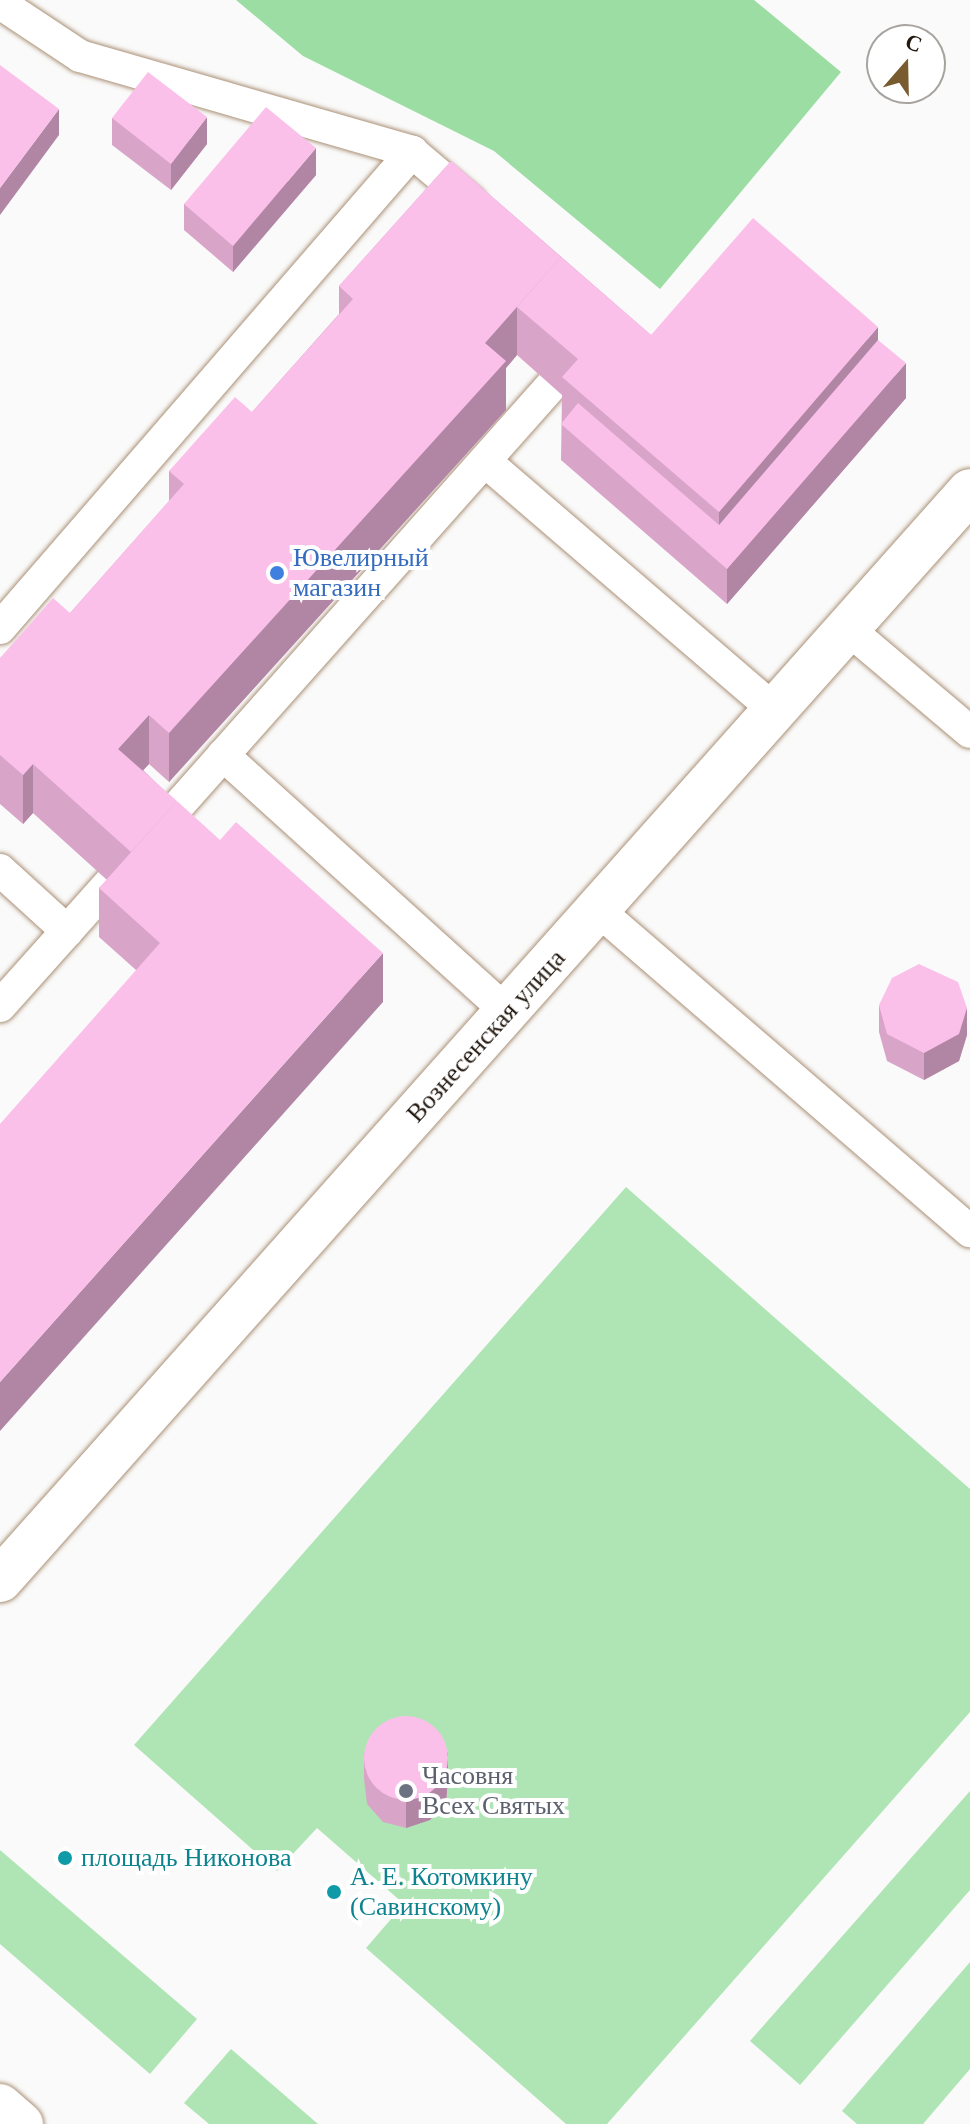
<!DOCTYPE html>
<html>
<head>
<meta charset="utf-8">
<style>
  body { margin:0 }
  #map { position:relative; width:970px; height:2124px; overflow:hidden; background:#fafafa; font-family:"Times New Roman",serif }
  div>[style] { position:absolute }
  .green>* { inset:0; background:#afe5b4 }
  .forest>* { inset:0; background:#9bdda2 }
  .roads { filter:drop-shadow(0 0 2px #ab9177) drop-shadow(0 0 2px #ab9177) }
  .lane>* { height:32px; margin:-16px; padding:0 16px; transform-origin:16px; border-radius:16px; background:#fff }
  .secondary>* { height:44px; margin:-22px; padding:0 22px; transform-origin:22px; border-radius:22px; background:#fff }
  .wall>* { inset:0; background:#d8a5c9 }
  .shaded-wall>* { inset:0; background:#b086a4 }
  .building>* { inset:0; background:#fbc0ea }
  .round { border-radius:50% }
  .dots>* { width:22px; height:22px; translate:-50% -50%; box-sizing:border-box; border:4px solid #fff; border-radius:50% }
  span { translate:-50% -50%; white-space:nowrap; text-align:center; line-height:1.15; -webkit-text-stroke:8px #fff; paint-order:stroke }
  .shop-label { font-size:26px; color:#366cbe }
  .left { translate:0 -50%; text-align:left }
  .street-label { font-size:26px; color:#22180f }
  .worship-label { font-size:26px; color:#5b616d }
  .culture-label { font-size:26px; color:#0d838f }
  .north { position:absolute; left:866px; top:24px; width:80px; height:80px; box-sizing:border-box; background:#fff; border:2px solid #a7a39f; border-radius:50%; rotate:20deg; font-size:22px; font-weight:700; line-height:32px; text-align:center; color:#22180f }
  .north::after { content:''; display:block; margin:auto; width:28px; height:36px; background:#785c2f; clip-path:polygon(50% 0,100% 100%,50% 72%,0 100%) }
</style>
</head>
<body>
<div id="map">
  <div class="green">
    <div style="clip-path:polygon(626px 1187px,970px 1489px,970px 1712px,607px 2124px,566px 2124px,366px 1948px,404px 1904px,317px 1828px,277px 1871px,134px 1745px)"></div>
    <div style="clip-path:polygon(970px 1791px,970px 1890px,800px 2085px,750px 2041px)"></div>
    <div style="clip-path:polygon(0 1850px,197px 2019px,150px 2074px,0 1944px)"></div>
    <div style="clip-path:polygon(970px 1962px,970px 2069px,923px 2124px,857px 2124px,842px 2111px)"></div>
    <div style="clip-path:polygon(231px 2049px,318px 2124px,209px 2124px,184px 2103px)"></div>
  </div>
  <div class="forest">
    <div style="clip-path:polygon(236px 0,754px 0,841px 72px,660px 289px,494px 151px,303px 56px)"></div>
  </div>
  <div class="roads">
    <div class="lane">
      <div style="left:0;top:3px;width:96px;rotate:33.5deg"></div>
      <div style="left:80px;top:56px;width:346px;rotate:16.1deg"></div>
      <div style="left:485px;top:461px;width:381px;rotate:40.7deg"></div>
      <div style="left:0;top:628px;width:630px;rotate:-49.12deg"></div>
      <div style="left:412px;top:152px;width:77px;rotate:40.3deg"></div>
      <div style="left:847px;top:628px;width:161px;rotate:40.2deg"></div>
      <div style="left:223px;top:755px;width:383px;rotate:42.1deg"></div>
      <div style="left:155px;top:832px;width:596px;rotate:-48.4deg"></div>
      <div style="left:0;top:870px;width:91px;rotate:42.3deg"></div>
      <div style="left:599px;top:911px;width:490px;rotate:40.8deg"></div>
      <div style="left:0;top:1006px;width:165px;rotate:-48.2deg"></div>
    </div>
    <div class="secondary">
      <div style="left:0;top:1580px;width:1458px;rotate:-48.31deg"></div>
      <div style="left:0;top:2106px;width:28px;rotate:41deg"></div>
    </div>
  </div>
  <div class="wall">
    <div style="clip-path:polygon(112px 118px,207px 144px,171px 190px,112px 145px)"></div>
    <div style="clip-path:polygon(451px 161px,651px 335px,878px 340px,906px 398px,727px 604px,561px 460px,562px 395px,517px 355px,506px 368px,506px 410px,169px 782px,149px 764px,143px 770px,383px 1002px,136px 970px,99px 937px,99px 888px,107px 880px,33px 813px,23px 824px,0 804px,0 658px,70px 613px,169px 501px,169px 471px,252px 412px,339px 314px,339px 286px)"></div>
    <div style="clip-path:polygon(316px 175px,233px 272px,184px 230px,184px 204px)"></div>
    <div style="clip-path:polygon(879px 1005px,967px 1035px,959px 1061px,924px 1080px,887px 1061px,879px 1032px)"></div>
    <div style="clip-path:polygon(364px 1753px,448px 1778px,446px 1802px,430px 1820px,406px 1828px,383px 1822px,367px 1804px,364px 1779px)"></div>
  </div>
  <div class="shaded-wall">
    <div style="clip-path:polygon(59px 109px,59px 135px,0 215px,0 188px)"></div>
    <div style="clip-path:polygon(207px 117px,207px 144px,171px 190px,171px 164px)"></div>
    <div style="clip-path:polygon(316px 148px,316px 175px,233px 272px,233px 246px)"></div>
    <div style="clip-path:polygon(561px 257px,517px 307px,517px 355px,506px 368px,506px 410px,169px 782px,169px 733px,485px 343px)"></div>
    <div style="clip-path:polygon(878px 327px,878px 375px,719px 560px,719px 512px)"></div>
    <div style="clip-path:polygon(906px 363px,906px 398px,727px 604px,727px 569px)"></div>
    <div style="clip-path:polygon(149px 715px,149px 764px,118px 798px,118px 749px)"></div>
    <div style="clip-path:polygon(33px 764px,33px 813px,23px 824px,23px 775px)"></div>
    <div style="clip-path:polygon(383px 953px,383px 1002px,0 1431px,0 1382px)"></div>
    <div style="clip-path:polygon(967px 1008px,967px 1035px,959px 1061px,924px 1080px,924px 1053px)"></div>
    <div style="clip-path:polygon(448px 1752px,448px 1778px,446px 1802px,430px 1820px,406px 1828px,406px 1801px)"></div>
  </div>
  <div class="building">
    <div style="clip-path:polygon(0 65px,59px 109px,0 188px)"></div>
    <div style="clip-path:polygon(148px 72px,207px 117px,171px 164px,112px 118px)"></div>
    <div style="clip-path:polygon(266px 107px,316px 148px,233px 246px,184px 204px)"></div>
    <div style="clip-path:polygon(451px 161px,561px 257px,485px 343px,506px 361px,169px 733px,149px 715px,118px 749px,177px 801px,131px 852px,33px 764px,23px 775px,0 755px,0 658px,53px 598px,70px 613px,184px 484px,169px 471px,235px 397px,252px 412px,353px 299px,339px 286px)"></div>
    <div style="clip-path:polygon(753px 218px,878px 327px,719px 512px,562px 377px,578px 359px,517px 307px,561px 257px,651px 335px)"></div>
    <div style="clip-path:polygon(878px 340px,906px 363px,727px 569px,561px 424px,578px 403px,719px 525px)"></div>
    <div style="clip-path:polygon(177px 801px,220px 840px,236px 822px,383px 953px,0 1382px,0 1124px,160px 943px,99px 888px)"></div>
    <div style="clip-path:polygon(919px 964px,958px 982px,967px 1008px,959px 1034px,924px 1053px,887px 1034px,879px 1005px,892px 978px)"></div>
    <div class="round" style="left:364px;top:1716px;width:84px;height:84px"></div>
  </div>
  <div class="dots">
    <div style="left:277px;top:573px;background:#3f7fe0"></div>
    <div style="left:406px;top:1791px;background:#6b7280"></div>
    <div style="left:65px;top:1858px;background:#0f9aa8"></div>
    <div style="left:334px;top:1892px;background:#0f9aa8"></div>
  </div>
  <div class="shop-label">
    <span class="left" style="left:293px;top:573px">Ювелирный<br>магазин</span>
  </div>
  <div class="street-label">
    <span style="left:486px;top:1036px;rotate:-48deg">Вознесенская улица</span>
  </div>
  <div class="worship-label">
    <span class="left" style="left:422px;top:1791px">Часовня<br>Всех Святых</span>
  </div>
  <div class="culture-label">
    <span class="left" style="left:81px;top:1858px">площадь Никонова</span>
    <span class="left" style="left:350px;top:1892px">А. Е. Котомкину<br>(Савинскому)</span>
  </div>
  <div class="north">С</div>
</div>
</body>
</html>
